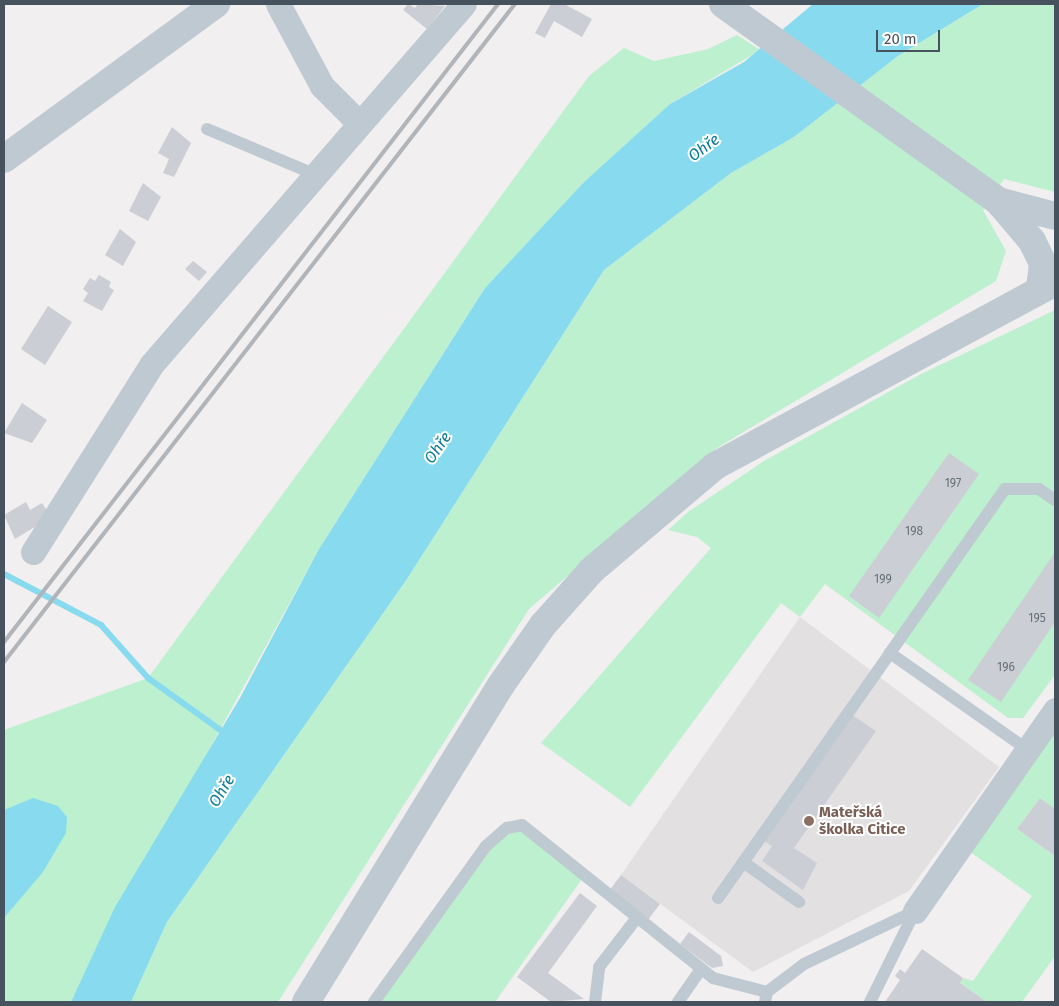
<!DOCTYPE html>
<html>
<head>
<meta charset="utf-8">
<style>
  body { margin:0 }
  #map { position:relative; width:1059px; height:1006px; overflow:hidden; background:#f1efef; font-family:"Fira Sans",sans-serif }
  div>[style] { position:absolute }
  .education>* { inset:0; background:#e2e0e1 }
  .green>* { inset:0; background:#bcf0cf }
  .water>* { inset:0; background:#88dbee }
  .stream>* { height:6px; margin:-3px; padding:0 3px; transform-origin:3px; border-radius:3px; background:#88dbee }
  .building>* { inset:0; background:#cbced4 }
  .service>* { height:12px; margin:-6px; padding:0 6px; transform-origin:6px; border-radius:6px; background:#bfc9d1 }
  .minor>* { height:25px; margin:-12.5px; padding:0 12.5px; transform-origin:12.5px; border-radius:12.5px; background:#bfc9d1 }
  .tertiary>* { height:28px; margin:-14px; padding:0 14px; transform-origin:14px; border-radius:14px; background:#bfc9d1 }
  .rail>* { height:4px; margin:-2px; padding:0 2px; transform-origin:2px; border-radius:2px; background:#b1b4b9 }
  .dots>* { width:14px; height:14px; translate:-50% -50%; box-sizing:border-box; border:2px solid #fff; border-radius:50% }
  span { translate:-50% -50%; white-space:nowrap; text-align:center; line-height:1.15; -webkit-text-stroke:4px #fff; paint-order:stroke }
  .number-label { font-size:12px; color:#67717b }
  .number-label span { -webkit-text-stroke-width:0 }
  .education-label { font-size:15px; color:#785e54; font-weight:700 }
  .left { translate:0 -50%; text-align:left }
  .water-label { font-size:16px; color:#0a7b96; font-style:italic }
  .frame { position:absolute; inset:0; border:5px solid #46525d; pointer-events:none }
  .scale { position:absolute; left:876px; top:30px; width:64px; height:22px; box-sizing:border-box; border:2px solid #46525d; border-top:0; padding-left:6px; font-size:15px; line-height:18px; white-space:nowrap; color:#46525d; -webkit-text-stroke:4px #fff; paint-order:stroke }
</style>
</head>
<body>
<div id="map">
  <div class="education">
    <div style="clip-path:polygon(800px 617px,999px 767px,909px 891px,753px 972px,621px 875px)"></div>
  </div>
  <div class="green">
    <div style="clip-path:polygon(983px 4px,1055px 4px,1055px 192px,1004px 179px,983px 210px,1006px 251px,996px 281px,717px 448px,529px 609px,278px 1002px,131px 1002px,167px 922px,407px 579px,604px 270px,731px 173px,794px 137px,898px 56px)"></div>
    <div style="clip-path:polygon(737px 35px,760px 50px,670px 104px,584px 182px,485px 288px,319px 549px,71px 1002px,4px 1002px,4px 730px,148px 678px,589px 76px,624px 48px,654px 61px,708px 49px)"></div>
    <div style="clip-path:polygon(1055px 310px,1055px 675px,1023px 718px,1008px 718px,825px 584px,800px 617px,781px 603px,630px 807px,541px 743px,711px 548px,697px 537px,668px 530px,688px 512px,764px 461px,921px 374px)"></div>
    <div style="clip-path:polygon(1055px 728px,1055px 809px,1040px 798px,1017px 829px,1055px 856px,1055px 956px,1022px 1002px,987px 1002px,960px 983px,963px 978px,973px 981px,1032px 896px,969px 851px)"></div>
    <div style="clip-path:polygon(521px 830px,582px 879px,495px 1002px,380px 1002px,500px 837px)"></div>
  </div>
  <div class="water">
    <div style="clip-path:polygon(813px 4px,983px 4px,898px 56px,794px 137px,731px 173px,604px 270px,407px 579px,167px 922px,131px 1002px,71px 1002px,115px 907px,240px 698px,319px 549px,485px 288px,584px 182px,670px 104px,744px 62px)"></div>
    <div style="clip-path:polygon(33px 798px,58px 806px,67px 817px,66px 833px,43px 872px,4px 918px,4px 810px)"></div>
  </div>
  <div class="stream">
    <div style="left:4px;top:574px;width:110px;rotate:27.7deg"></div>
    <div style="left:101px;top:625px;width:71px;rotate:48.4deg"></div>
    <div style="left:148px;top:678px;width:96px;rotate:35.7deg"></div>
  </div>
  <div class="building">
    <div style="clip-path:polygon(408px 4px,415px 8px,418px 4px,445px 6px,427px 29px,403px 10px)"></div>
    <div style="clip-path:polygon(551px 4px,564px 4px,592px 19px,582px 37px,554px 21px,545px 38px,535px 33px)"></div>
    <div style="clip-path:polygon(172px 127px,191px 143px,174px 177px,163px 173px,169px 159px,158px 153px)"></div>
    <div style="clip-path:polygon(143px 183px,161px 197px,148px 221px,129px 211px)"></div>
    <div style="clip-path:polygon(120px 229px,136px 242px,123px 266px,105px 255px)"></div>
    <div style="clip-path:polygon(193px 261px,207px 272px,199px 281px,185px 269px)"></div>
    <div style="clip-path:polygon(99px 275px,111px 282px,109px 287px,114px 290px,102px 311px,83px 301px,88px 293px,83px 289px,90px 278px,95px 281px)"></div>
    <div style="clip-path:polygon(48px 306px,72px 322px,45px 365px,21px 349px)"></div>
    <div style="clip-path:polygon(22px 403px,47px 420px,32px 443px,4px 433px)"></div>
    <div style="clip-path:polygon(949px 453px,979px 474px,879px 618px,849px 596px)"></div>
    <div style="clip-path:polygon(26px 502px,30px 510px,42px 503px,51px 517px,15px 539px,4px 515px)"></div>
    <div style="clip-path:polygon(1055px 552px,1055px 622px,1001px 702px,968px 680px)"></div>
    <div style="clip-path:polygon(852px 715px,876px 731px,794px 848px,817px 863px,803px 890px,762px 861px,772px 846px,764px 841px)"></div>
    <div style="clip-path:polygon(1040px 798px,1055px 809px,1055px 856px,1017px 829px)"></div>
    <div style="clip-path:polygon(621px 875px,660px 904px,648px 920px,609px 891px)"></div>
    <div style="clip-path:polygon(580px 893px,597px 906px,548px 973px,584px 999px,551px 1002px,517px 977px)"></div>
    <div style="clip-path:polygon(689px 932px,721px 956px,723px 966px,712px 968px,680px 944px)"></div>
    <div style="clip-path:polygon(922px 949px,963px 978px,960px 983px,987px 1002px,885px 1002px,900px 980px,895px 976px,900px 969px,905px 973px)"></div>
  </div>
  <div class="service">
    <div style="left:207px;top:129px;width:116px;rotate:22.8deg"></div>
    <div style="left:1028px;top:750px;width:169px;rotate:-144.9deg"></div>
    <div style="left:890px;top:653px;width:200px;rotate:-55deg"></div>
    <div style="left:1005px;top:489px;width:34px"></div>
    <div style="left:1039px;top:489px;width:19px;rotate:35deg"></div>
    <div style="left:743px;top:862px;width:69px;rotate:35.5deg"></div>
    <div style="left:718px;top:898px;width:299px;rotate:-54.9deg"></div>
    <div style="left:374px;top:1002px;width:192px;rotate:-54.3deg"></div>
    <div style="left:486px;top:846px;width:28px;rotate:-41deg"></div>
    <div style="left:507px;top:828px;width:15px;rotate:-11deg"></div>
    <div style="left:522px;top:825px;width:245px;rotate:38.7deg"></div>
    <div style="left:713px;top:978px;width:56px;rotate:14.5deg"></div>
    <div style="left:595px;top:1002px;width:35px;rotate:-83deg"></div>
    <div style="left:599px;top:967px;width:61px;rotate:-52.4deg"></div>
    <div style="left:678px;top:1002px;width:40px;rotate:-55.1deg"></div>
    <div style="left:765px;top:1002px;width:10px;rotate:-79deg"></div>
    <div style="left:767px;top:992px;width:46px;rotate:-37.1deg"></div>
    <div style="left:804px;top:964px;width:123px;rotate:-25.5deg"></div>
    <div style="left:915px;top:911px;width:102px;rotate:116.3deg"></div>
  </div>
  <div class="minor">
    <div style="left:278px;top:4px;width:93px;rotate:61.8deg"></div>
    <div style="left:322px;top:86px;width:51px;rotate:45deg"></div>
    <div style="left:33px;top:552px;width:221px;rotate:-57.7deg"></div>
    <div style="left:151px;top:365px;width:478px;rotate:-49.1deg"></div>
    <div style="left:915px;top:911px;width:245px;rotate:-55.1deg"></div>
  </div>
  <div class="tertiary">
    <div style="left:723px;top:4px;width:338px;rotate:35.6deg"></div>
    <div style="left:998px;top:201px;width:52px;rotate:49.6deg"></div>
    <div style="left:1032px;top:241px;width:25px;rotate:64deg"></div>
    <div style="left:1043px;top:264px;width:24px;rotate:97deg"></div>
    <div style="left:4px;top:159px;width:263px;rotate:-36.2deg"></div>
    <div style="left:998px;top:201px;width:59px;rotate:14.7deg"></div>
    <div style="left:306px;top:1002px;width:372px;rotate:-58.4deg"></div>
    <div style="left:501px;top:685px;width:73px;rotate:-55deg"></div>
    <div style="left:543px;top:625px;width:74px;rotate:-48.3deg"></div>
    <div style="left:592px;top:570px;width:161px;rotate:-40.2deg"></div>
    <div style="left:715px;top:466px;width:387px;rotate:-28.4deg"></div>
  </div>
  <div class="rail">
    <div style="left:4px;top:642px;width:807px;rotate:-52.25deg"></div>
    <div style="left:4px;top:662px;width:833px;rotate:-52.17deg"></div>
  </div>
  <div class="dots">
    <div style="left:809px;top:821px;background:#8d6e63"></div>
  </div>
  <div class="number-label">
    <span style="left:953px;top:484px">197</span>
    <span style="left:914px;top:532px">198</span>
    <span style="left:883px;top:580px">199</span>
    <span style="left:1037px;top:619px">195</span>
    <span style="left:1006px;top:668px">196</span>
  </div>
  <div class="education-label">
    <span class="left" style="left:819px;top:821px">Mateřská<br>školka Citice</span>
  </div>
  <div class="water-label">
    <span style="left:704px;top:148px;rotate:-37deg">Ohře</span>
    <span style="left:438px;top:448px;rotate:-55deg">Ohře</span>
    <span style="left:222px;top:791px;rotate:-59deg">Ohře</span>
  </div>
  <div class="frame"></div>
  <div class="scale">20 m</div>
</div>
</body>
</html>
